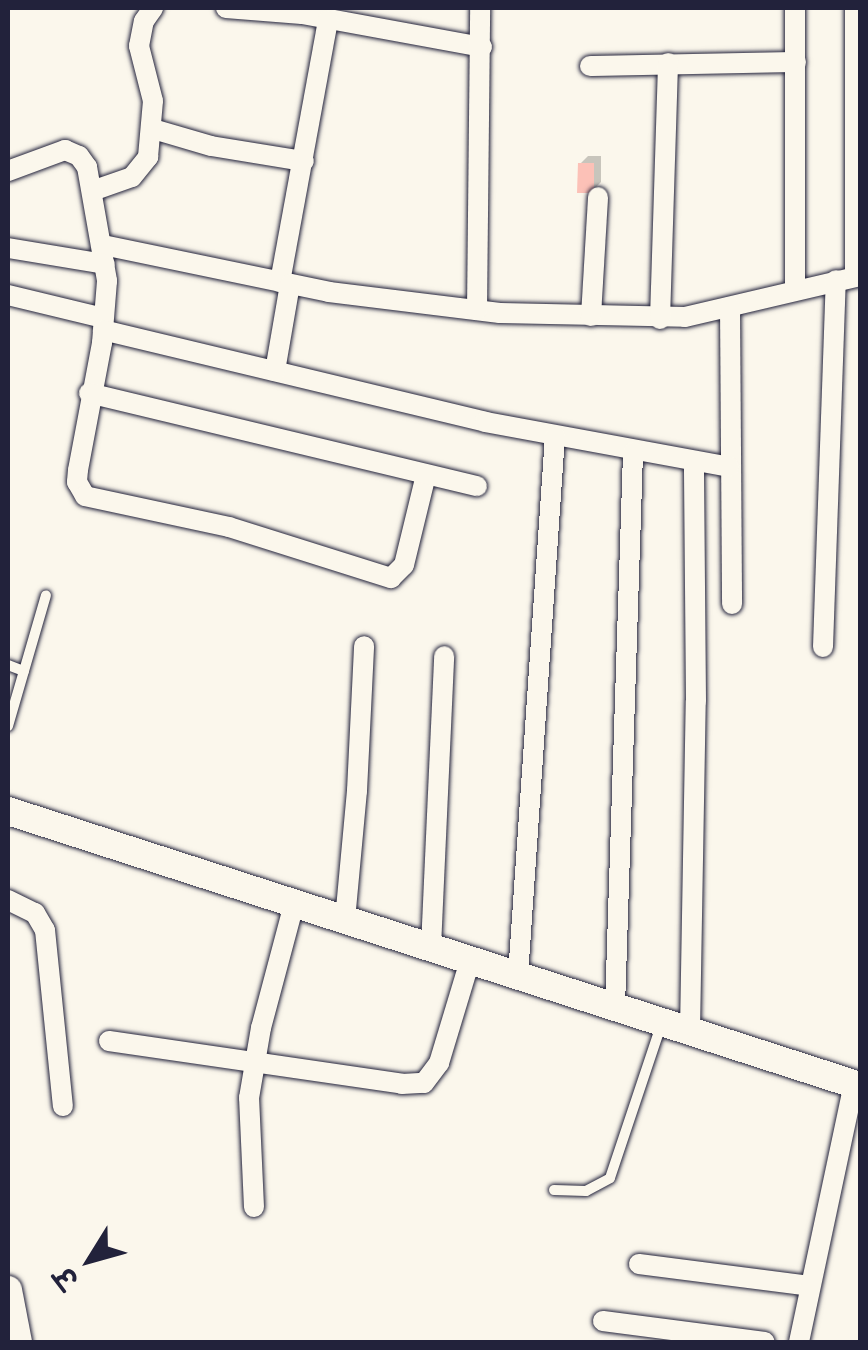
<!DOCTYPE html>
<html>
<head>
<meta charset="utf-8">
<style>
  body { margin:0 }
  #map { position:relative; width:868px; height:1350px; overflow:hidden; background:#fbf7ec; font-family:Delius,"Playpen Sans Deva",sans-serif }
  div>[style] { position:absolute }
  .shadow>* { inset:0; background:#0003 }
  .building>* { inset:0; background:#fcc1b7 }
  .roads { filter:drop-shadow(0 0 2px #22223b) drop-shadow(0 0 2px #22223b) }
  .lane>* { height:10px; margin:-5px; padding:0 5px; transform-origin:5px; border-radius:5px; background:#fbf7ec }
  .street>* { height:20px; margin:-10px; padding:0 10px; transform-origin:10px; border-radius:10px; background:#fbf7ec }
  .secondary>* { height:28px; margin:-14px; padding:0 14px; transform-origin:14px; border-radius:14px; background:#fbf7ec }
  span { translate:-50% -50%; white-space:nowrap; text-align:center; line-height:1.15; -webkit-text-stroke:8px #fbf7ec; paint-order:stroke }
  .frame { position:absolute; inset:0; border:10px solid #22223b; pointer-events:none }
  .north { position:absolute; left:40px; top:1210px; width:100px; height:100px; -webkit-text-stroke:8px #fbf7ec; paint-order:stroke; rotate:233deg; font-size:28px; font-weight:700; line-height:40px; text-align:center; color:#22223b }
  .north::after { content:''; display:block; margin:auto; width:35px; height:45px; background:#22223b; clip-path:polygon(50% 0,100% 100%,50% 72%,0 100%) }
</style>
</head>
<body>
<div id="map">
  <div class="shadow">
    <div style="clip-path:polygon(588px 156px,601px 156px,601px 182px,593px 190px,580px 164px)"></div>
  </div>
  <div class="building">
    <div style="clip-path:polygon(578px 163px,594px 163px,594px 193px,577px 193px)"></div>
  </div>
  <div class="roads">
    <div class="lane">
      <div style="left:8px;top:665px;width:17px;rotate:21deg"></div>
      <div style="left:8px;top:726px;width:136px;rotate:-73.8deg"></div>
      <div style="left:554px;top:1190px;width:32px;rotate:2deg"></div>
      <div style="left:586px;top:1191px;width:27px;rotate:-28deg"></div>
      <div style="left:610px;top:1178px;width:163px;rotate:-71.5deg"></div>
    </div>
    <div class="street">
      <div style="left:226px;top:8px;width:76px;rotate:4.5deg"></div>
      <div style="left:302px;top:14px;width:183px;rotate:10.4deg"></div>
      <div style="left:590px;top:66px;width:206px;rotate:-1.1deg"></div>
      <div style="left:153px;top:129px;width:60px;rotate:16.3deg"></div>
      <div style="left:211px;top:146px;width:94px;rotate:9.2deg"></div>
      <div style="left:8px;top:171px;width:61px;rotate:-20.2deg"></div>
      <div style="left:65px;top:150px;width:15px;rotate:23deg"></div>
      <div style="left:79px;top:156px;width:14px;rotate:54deg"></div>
      <div style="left:87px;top:167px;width:116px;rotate:80deg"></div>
      <div style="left:107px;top:281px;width:62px;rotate:94.6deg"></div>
      <div style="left:102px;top:343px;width:129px;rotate:100.7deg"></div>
      <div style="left:78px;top:470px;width:12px;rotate:95deg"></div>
      <div style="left:77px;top:482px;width:16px;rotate:60deg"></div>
      <div style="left:85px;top:496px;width:147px;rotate:12.1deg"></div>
      <div style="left:229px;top:527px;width:170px;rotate:17.5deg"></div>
      <div style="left:391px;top:578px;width:18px;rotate:-45deg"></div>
      <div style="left:404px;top:565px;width:93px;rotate:-76.3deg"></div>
      <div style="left:92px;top:191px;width:42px;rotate:-19.3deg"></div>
      <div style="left:132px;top:177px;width:26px;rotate:-51deg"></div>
      <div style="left:148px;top:157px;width:56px;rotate:-84.9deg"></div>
      <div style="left:153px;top:101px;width:57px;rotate:-104.3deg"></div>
      <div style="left:139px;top:46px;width:25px;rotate:-79deg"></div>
      <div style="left:144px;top:21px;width:16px;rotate:-55deg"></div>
      <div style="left:103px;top:245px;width:231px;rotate:11.7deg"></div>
      <div style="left:329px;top:292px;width:172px;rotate:7deg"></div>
      <div style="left:500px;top:313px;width:185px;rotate:1.2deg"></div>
      <div style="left:685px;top:317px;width:180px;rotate:-13.2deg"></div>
      <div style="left:8px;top:248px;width:98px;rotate:9.4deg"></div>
      <div style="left:855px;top:276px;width:268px;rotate:-90deg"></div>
      <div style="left:280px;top:282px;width:266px;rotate:-79.6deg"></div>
      <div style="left:795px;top:290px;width:282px;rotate:-90deg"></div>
      <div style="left:8px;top:295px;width:98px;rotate:13.6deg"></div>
      <div style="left:730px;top:307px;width:297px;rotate:89.6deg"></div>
      <div style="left:477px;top:310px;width:302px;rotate:-89.4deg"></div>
      <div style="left:591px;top:316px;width:119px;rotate:-86.6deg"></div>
      <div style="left:660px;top:319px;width:256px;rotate:-88.2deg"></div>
      <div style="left:103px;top:330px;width:393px;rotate:13.5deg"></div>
      <div style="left:485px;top:422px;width:248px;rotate:10.4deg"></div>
      <div style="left:275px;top:371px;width:88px;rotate:-80.2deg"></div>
      <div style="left:89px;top:393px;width:399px;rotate:13.5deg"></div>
      <div style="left:823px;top:647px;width:367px;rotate:-88deg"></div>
      <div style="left:8px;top:900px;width:30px;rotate:26deg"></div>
      <div style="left:35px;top:913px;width:20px;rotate:60deg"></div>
      <div style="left:45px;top:930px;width:177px;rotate:84.2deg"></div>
      <div style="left:345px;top:920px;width:130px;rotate:-84.7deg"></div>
      <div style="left:357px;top:791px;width:145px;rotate:-87.2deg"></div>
      <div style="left:431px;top:947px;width:291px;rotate:-87.4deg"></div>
      <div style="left:518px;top:976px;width:541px;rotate:-86.08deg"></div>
      <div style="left:615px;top:1007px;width:555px;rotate:-88.14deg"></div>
      <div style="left:690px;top:1031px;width:330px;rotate:-89deg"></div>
      <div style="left:696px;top:701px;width:240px;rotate:-90.5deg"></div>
      <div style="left:109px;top:1041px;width:296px;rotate:8.3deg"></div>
      <div style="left:402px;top:1084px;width:22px;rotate:-3deg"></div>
      <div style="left:424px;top:1083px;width:25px;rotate:-53deg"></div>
      <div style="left:439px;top:1063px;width:108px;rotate:-73.2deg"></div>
      <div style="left:254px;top:1207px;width:109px;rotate:-92.6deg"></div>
      <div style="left:249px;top:1098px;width:71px;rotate:-80.3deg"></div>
      <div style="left:261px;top:1028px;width:128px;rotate:-75.1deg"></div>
      <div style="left:639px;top:1264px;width:172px;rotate:7.3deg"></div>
      <div style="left:603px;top:1321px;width:163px;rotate:7.4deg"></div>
      <div style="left:799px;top:1342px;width:264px;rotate:-78deg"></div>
    </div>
    <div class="secondary">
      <div style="left:8px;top:811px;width:895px;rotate:17.89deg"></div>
      <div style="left:8px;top:1290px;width:53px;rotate:79.1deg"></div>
    </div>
  </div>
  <div class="frame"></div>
  <div class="north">उ</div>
</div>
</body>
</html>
